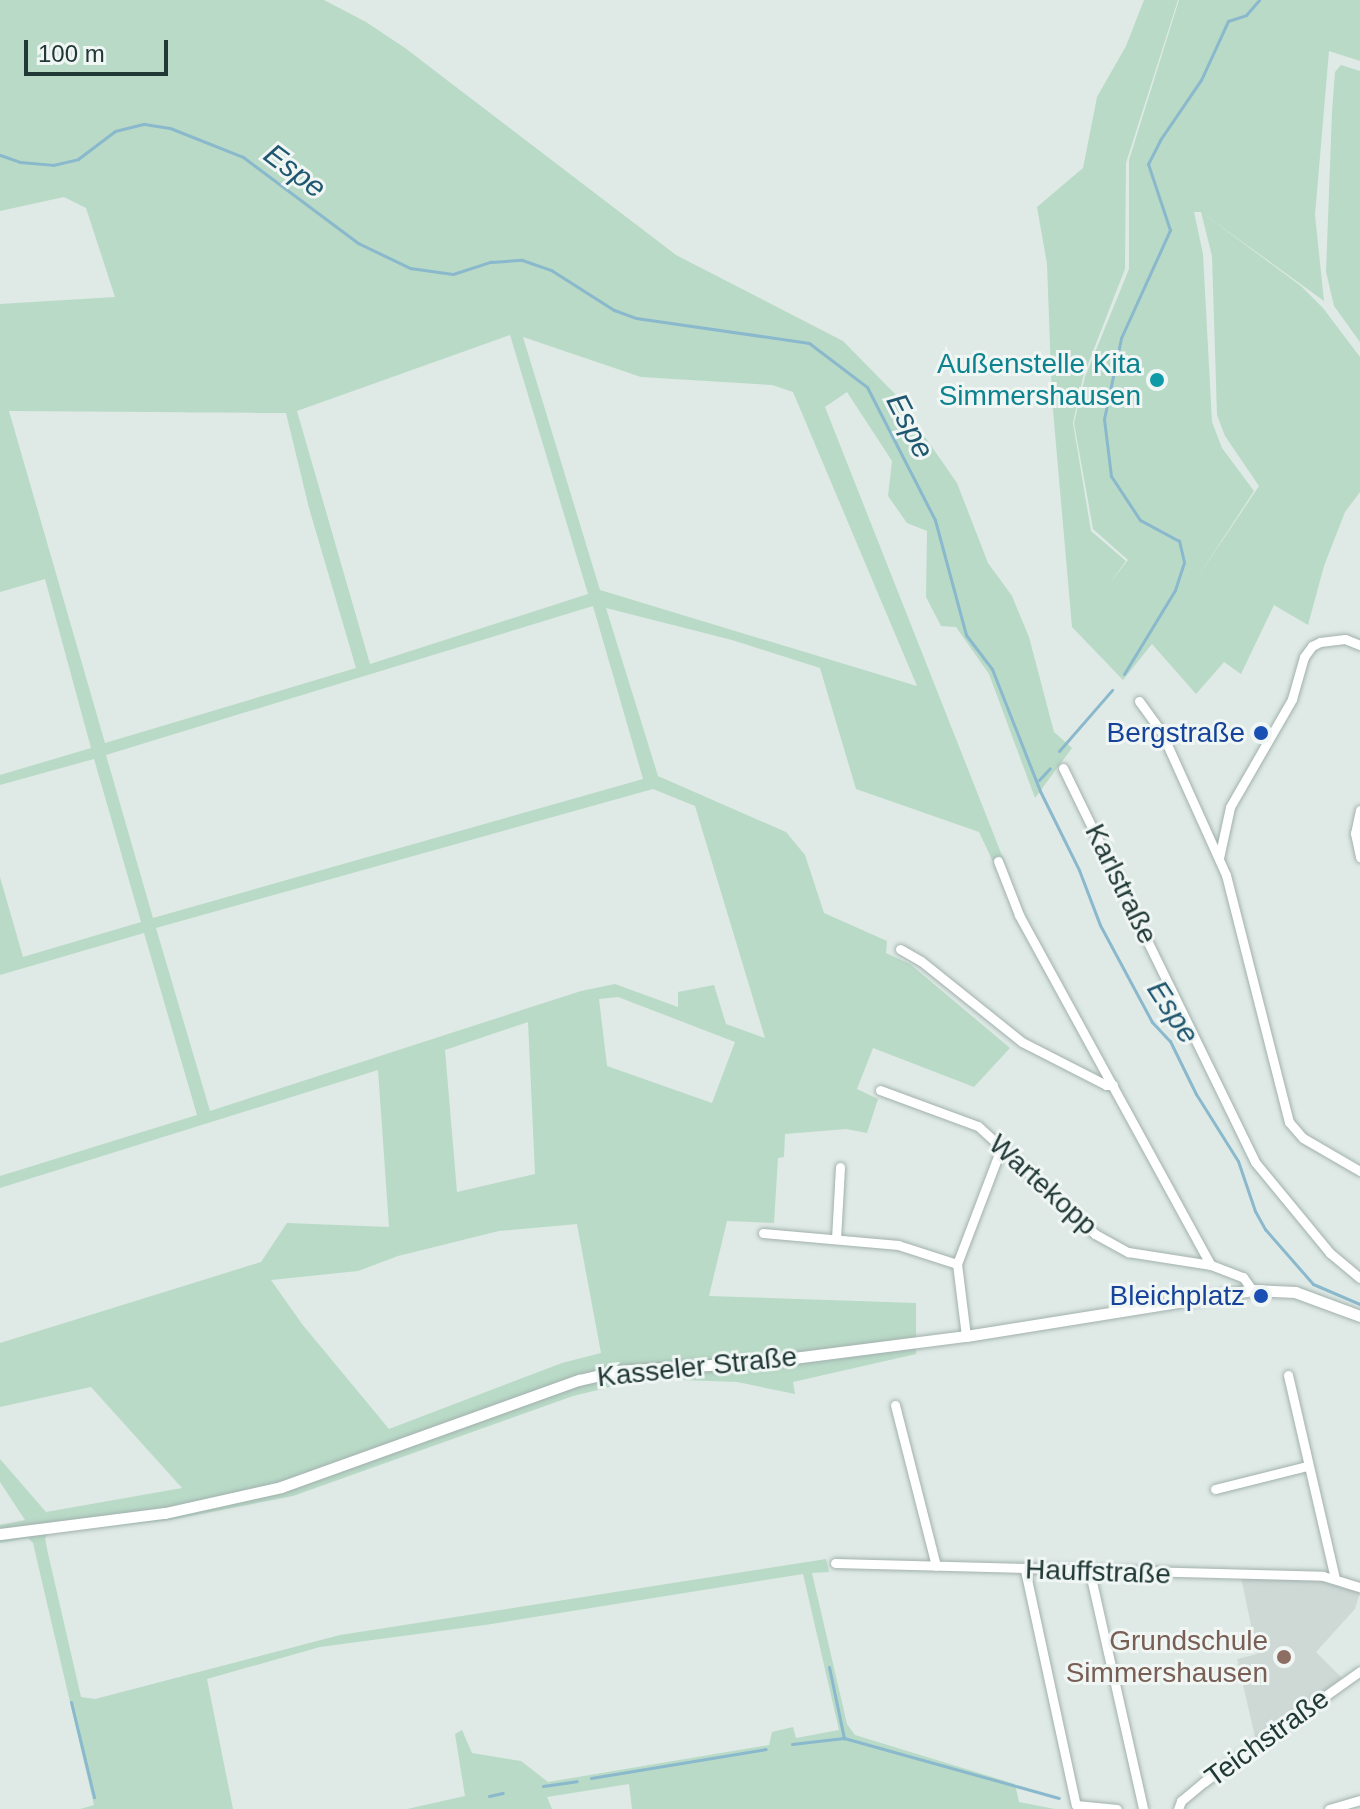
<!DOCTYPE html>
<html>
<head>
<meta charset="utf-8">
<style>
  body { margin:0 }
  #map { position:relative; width:1360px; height:1809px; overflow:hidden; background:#dfeae6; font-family:Arial,sans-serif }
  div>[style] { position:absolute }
  .built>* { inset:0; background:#ced9d6 }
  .green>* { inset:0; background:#b9dac7 }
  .stream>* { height:3px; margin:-1.5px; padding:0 1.5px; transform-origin:1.5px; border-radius:1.5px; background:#8ab8cc }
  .roads { filter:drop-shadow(0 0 2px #a2b1ae) drop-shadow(0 0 2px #a2b1ae) }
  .minor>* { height:9px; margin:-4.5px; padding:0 4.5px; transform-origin:4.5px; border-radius:4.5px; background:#fff }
  .tertiary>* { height:11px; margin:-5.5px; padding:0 5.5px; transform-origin:5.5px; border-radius:5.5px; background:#fff }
  .dots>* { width:22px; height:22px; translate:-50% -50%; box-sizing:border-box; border:4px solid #f0f6f4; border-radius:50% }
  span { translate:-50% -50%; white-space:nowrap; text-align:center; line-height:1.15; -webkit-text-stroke:6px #f0f6f4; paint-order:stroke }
  .culture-label { font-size:28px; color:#0d838f }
  .right { translate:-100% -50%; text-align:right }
  .transit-label { font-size:28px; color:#164399 }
  .street-label { font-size:28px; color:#213936 }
  .education-label { font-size:28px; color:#785e54 }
  .water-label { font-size:30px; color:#205770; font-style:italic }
  .scale { position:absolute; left:24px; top:40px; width:144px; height:36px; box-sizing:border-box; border:4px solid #213936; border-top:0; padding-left:10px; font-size:24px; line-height:28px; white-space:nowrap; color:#213936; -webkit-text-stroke:6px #f0f6f4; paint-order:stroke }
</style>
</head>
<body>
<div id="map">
  <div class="built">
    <div style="clip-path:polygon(1241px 1577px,1325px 1581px,1360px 1592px,1355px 1609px,1316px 1652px,1342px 1678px,1256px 1741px,1237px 1659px,1257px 1654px)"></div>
  </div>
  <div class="green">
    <div style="clip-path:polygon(evenodd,0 0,324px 0,366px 22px,405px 48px,676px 255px,843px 341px,895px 394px,957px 483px,988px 563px,1012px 596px,1029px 637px,1054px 732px,1072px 748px,1035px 798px,989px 674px,956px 627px,941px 626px,926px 597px,927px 531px,907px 523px,888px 496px,892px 461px,847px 392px,825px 407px,1005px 863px,995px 866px,979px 832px,856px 789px,820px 668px,732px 640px,606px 608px,658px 776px,786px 832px,805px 855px,824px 913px,887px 941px,886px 953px,910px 964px,1010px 1048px,974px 1087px,873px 1048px,857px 1089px,878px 1099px,867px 1133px,846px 1129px,785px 1134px,784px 1157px,778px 1158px,774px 1223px,727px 1221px,709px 1296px,916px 1303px,916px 1354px,793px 1382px,795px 1394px,737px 1382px,655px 1379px,631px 1382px,573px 1396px,293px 1496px,170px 1520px,49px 1533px,45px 1538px,47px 1549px,81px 1697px,95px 1699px,340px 1635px,826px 1559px,829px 1572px,812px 1573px,847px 1724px,855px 1735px,1015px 1784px,1019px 1802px,1055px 1809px,632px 1809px,629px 1784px,547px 1797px,552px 1809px,407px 1809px,465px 1796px,455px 1734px,462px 1730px,472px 1753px,521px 1761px,548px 1782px,769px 1745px,772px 1732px,793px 1727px,796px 1738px,839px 1730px,803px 1574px,485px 1625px,320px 1647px,207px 1679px,233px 1809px,80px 1809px,94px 1805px,33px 1543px,28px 1538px,0 1543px,0 1525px,25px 1520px,0 1482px,0 1459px,46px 1512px,182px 1488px,91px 1387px,0 1407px,0 1343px,261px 1262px,287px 1223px,389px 1227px,378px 1070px,0 1188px,0 1176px,197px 1115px,144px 933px,0 975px,0 877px,23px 957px,141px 922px,94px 759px,0 785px,0 775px,91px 748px,45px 579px,0 592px,0 304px,115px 297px,86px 208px,64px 197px,0 211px,0 0,510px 335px,588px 594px,370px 664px,297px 411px,510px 335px,0 0,523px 337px,641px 377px,772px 385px,793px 392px,917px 686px,600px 590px,523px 337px,0 0,9px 411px,286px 413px,309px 508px,356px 668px,105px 743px,9px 411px,0 0,593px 606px,643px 779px,153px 918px,106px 755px,593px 606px,0 0,653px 789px,695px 806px,765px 1038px,726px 1024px,714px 985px,678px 992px,678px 1007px,615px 984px,581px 991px,210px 1111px,156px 928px,653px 789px,0 0,618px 997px,735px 1042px,712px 1103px,607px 1066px,599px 999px,618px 997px,0 0,528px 1022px,535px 1174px,457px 1192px,445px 1050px,528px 1022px,0 0,577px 1224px,601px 1353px,562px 1363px,389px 1429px,302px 1324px,271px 1280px,358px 1271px,398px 1256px,499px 1231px,577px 1224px)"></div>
    <div style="clip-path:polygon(evenodd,1144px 0,1178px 0,1126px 163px,1125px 269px,1083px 377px,1073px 423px,1091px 531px,1126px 561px,1110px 583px,1128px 560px,1093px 529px,1074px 423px,1085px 377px,1129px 269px,1129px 160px,1179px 0,1360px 0,1360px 61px,1329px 51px,1315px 215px,1324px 301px,1201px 212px,1301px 286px,1323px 308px,1360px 357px,1360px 492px,1345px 512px,1324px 566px,1308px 625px,1274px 605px,1241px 674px,1224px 662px,1196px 694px,1152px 644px,1123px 680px,1072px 627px,1052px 399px,1047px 264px,1037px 207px,1083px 168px,1097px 97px,1126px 46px,1144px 0,1194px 212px,1201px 212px,1212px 256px,1217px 415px,1225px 436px,1259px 486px,1197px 578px,1254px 491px,1222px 448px,1212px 422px,1203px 254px,1194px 212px)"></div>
    <div style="clip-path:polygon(1341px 65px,1360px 71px,1360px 342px,1334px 306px,1326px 272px,1332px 112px,1335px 72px)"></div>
  </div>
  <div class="stream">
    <div style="left:0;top:155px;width:21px;rotate:19deg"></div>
    <div style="left:20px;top:162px;width:33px;rotate:5deg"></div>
    <div style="left:53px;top:165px;width:26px;rotate:-13deg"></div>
    <div style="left:78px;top:159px;width:46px;rotate:-37.1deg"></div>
    <div style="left:115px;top:131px;width:30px;rotate:-14deg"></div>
    <div style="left:144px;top:124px;width:26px;rotate:9deg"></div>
    <div style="left:170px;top:128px;width:79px;rotate:21.7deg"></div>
    <div style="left:243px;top:157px;width:144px;rotate:36.8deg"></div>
    <div style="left:358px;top:243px;width:58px;rotate:25.7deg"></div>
    <div style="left:410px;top:268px;width:43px;rotate:7.9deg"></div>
    <div style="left:453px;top:274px;width:40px;rotate:-18deg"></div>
    <div style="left:491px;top:262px;width:31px;rotate:-4deg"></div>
    <div style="left:522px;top:260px;width:31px;rotate:19deg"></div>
    <div style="left:551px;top:270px;width:75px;rotate:32.4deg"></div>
    <div style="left:614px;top:310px;width:23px;rotate:20deg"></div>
    <div style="left:636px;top:318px;width:175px;rotate:8.2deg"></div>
    <div style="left:809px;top:343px;width:73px;rotate:37.2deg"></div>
    <div style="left:867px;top:387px;width:149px;rotate:62.9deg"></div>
    <div style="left:935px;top:520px;width:119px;rotate:74.9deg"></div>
    <div style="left:966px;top:635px;width:43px;rotate:52.6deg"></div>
    <div style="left:992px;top:669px;width:131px;rotate:68.5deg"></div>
    <div style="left:1040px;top:791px;width:88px;rotate:63.7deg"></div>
    <div style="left:1079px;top:870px;width:59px;rotate:69.1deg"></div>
    <div style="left:1100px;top:925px;width:110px;rotate:61.8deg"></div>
    <div style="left:1152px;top:1022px;width:26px;rotate:47deg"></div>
    <div style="left:1170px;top:1041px;width:59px;rotate:63.9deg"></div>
    <div style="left:1196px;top:1094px;width:79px;rotate:57.9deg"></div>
    <div style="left:1238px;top:1161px;width:53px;rotate:71.2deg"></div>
    <div style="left:1255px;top:1211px;width:21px;rotate:61deg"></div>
    <div style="left:1265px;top:1229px;width:73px;rotate:48.9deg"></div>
    <div style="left:1313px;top:1284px;width:51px;rotate:23.1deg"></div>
    <div style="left:1124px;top:674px;width:98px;rotate:-58.7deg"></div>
    <div style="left:1175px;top:590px;width:29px;rotate:-72deg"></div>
    <div style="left:1184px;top:562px;width:22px;rotate:-103deg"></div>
    <div style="left:1179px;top:541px;width:44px;rotate:-151.7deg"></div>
    <div style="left:1140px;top:520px;width:53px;rotate:-123.4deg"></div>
    <div style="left:1111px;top:476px;width:57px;rotate:-97deg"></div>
    <div style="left:1104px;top:419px;width:83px;rotate:-78.1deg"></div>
    <div style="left:1121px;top:338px;width:119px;rotate:-65.6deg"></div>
    <div style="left:1170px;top:230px;width:70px;rotate:-108.4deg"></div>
    <div style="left:1148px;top:164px;width:27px;rotate:-63deg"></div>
    <div style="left:1160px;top:140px;width:73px;rotate:-55.7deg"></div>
    <div style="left:1201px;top:80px;width:65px;rotate:-65.4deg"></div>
    <div style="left:1228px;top:21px;width:19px;rotate:-18deg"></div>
    <div style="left:1246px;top:15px;width:20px;rotate:-49deg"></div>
    <div style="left:1059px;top:751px;width:81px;rotate:-49deg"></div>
    <div style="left:1039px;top:780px;width:16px;rotate:-47deg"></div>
    <div style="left:829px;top:1667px;width:73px;rotate:78.1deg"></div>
    <div style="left:71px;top:1702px;width:98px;rotate:76.4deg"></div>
    <div style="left:792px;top:1744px;width:52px;rotate:-6.6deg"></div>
    <div style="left:844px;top:1738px;width:223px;rotate:15.6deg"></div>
    <div style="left:591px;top:1778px;width:177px;rotate:-9.4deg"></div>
    <div style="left:543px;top:1786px;width:34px;rotate:-8deg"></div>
    <div style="left:489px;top:1796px;width:14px;rotate:-12deg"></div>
  </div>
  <div class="roads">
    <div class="minor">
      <div style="left:1139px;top:701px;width:37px;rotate:54deg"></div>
      <div style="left:1161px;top:731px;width:158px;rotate:65.7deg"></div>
      <div style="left:1226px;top:875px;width:255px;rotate:75.7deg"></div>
      <div style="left:1289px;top:1122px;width:21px;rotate:49deg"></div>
      <div style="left:1303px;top:1138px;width:66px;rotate:30.1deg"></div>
      <div style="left:1063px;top:768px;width:438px;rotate:64deg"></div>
      <div style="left:1255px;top:1162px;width:118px;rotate:50.5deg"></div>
      <div style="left:1330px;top:1253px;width:39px;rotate:40deg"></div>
      <div style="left:1360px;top:810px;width:24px;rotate:102deg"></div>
      <div style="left:1355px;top:833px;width:25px;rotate:78deg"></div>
      <div style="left:1219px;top:858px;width:52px;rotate:-77.8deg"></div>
      <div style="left:1230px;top:807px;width:125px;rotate:-60.1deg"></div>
      <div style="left:1292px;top:699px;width:44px;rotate:-74.1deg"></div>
      <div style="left:1304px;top:657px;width:14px;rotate:-54deg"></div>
      <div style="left:1312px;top:646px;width:9px;rotate:-27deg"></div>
      <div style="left:1320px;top:642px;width:25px;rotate:-7deg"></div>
      <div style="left:1345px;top:639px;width:16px;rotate:22deg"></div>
      <div style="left:998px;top:861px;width:58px;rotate:68.7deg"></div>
      <div style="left:1019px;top:915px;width:399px;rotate:61.3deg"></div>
      <div style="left:900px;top:949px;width:24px;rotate:30deg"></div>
      <div style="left:921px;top:961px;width:129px;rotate:38.7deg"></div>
      <div style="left:1022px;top:1042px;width:94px;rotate:27.1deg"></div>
      <div style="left:1106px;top:1085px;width:7px"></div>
      <div style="left:880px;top:1090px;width:104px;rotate:20.2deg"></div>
      <div style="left:978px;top:1126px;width:159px;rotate:42.7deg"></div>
      <div style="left:1095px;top:1234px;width:38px;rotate:29deg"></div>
      <div style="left:1128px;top:1252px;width:84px;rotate:8.9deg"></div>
      <div style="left:1211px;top:1265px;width:34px;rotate:21deg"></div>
      <div style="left:1243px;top:1277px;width:16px;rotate:55deg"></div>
      <div style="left:763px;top:1233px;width:136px;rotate:5.1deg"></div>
      <div style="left:898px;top:1245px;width:62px;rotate:17.9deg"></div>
      <div style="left:836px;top:1239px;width:72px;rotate:-86.8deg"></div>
      <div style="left:966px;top:1336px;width:73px;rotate:-97.1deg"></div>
      <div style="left:957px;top:1264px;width:124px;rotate:-69.2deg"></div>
      <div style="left:1288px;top:1375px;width:209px;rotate:77deg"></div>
      <div style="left:895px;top:1405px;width:166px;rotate:75.7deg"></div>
      <div style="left:1215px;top:1489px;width:95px;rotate:-14deg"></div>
      <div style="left:835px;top:1563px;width:488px;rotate:1.5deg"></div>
      <div style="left:1323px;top:1576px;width:39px;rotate:17deg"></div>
      <div style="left:1025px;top:1570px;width:240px;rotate:77.8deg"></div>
      <div style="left:1076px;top:1805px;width:41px;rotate:5.6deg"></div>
      <div style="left:1090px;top:1573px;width:242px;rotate:77.3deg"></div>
      <div style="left:1178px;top:1809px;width:9px;rotate:-69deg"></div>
      <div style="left:1181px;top:1801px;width:30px;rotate:-40deg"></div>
      <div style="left:1204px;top:1782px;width:191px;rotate:-35.4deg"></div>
      <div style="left:1329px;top:1809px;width:32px;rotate:-16deg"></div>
    </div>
    <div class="tertiary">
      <div style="left:0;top:1534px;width:166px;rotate:-7.3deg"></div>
      <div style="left:165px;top:1513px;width:119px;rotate:-12.6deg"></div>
      <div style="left:281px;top:1487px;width:317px;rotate:-19.8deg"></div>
      <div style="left:579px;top:1380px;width:39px;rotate:-13deg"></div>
      <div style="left:617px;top:1371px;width:153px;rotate:-3.7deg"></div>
      <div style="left:770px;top:1361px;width:198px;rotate:-7.3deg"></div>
      <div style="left:966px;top:1336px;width:290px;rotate:-9.1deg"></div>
      <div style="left:1252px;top:1290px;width:43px;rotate:2.7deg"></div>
      <div style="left:1295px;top:1292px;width:69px;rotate:20.3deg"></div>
    </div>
  </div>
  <div class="dots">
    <div style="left:1157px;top:380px;background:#0f9aa8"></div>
    <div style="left:1261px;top:733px;background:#1a4fb4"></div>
    <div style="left:1261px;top:1296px;background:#1a4fb4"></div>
    <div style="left:1284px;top:1657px;background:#8d6e63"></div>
  </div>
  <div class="culture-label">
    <span class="right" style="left:1141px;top:380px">Außenstelle Kita<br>Simmershausen</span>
  </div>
  <div class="transit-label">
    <span class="right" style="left:1245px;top:733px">Bergstraße</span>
    <span class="right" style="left:1245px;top:1296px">Bleichplatz</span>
  </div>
  <div class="street-label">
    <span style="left:1121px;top:884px;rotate:64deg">Karlstraße</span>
    <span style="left:1043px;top:1185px;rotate:42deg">Wartekopp</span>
    <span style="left:697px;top:1367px;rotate:-6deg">Kasseler Straße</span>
    <span style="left:1098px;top:1572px;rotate:2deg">Hauffstraße</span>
    <span style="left:1267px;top:1738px;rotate:-36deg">Teichstraße</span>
  </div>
  <div class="education-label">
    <span class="right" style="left:1268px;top:1657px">Grundschule<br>Simmershausen</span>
  </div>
  <div class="water-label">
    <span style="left:295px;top:171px;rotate:37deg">Espe</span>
    <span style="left:910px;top:426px;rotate:63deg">Espe</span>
    <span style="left:1173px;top:1012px;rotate:57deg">Espe</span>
  </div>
  <div class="scale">100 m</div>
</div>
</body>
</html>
